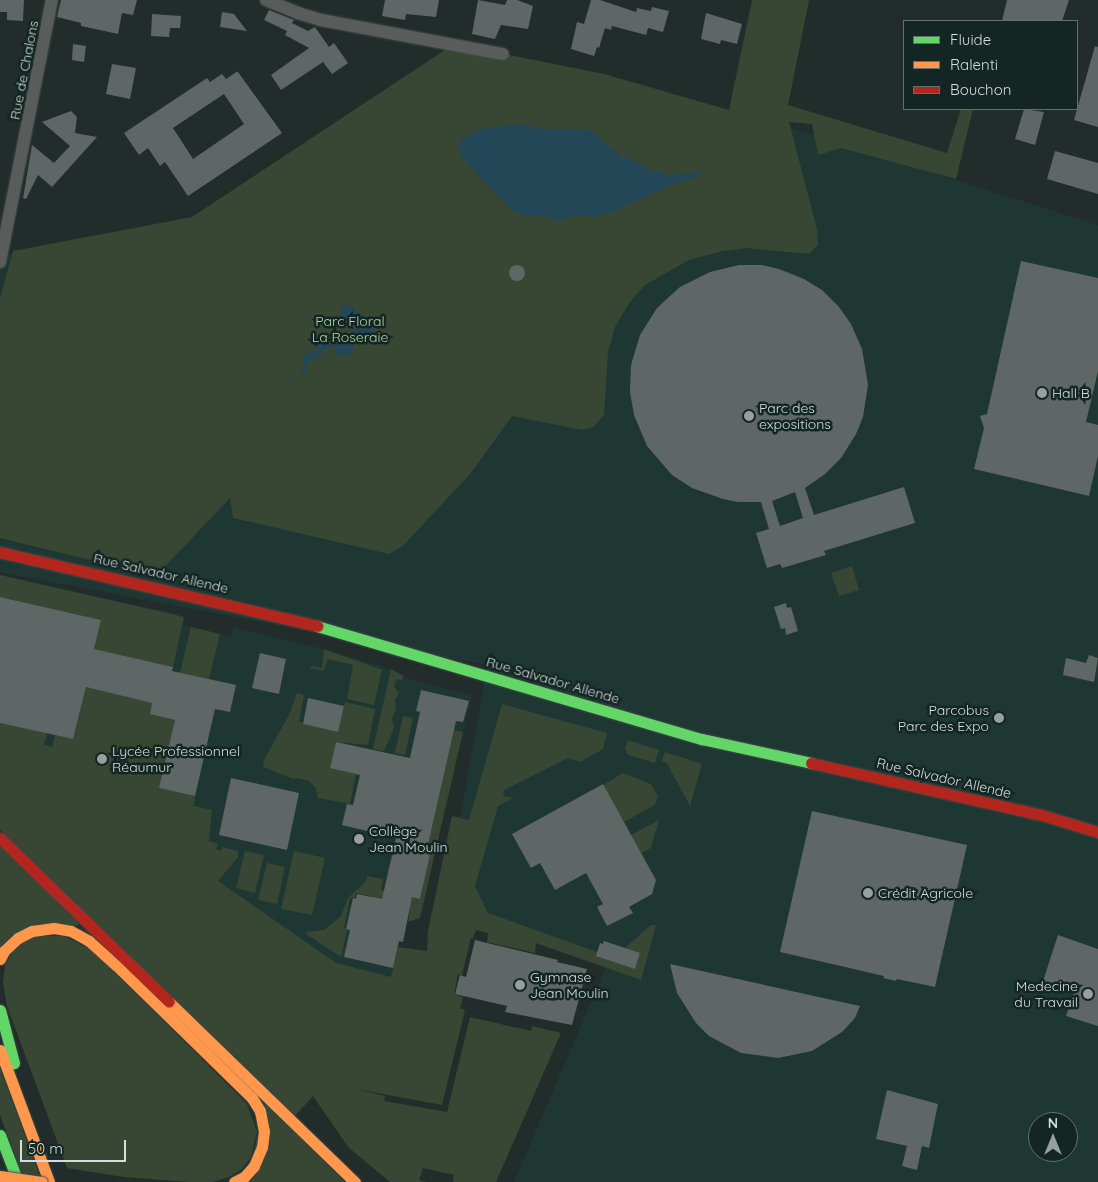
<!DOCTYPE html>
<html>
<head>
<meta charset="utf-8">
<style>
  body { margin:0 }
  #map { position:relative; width:1098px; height:1182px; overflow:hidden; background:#222c2a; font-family:Quicksand,sans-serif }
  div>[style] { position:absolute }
  .built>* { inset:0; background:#1f3733 }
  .green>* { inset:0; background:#384733 }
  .water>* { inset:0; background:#234756 }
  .building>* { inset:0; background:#5e6666 }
  .round { border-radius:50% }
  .roads { filter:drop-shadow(0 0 1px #3f4846) drop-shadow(0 0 1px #3f4846) }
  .street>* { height:12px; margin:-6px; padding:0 6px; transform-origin:6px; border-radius:6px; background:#585c5a }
  .fast>* { height:11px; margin:-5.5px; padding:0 5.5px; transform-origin:5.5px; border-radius:5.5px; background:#63d668 }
  .slow>* { height:11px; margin:-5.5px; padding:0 5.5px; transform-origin:5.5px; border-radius:5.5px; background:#ff974d }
  .jam>* { height:11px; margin:-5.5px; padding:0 5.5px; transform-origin:5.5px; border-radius:5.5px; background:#b3261e }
  .bridges { filter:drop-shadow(0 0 1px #3f4846) drop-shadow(0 0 1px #3f4846) }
  .slow-bridge>* { height:11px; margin:-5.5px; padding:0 5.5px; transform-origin:5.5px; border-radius:5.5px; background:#ff974d }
  .dots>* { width:14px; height:14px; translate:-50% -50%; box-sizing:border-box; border:2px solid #142623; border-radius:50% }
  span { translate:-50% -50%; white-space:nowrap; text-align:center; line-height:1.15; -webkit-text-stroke:5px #142623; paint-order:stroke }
  .street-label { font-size:14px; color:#d4dedc }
  .park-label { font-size:14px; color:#afd39e }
  .poi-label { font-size:14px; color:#d4dedc }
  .left { translate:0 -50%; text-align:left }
  .right { translate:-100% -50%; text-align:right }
  .legend { position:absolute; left:903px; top:20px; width:175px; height:90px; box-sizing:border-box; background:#142623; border:1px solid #61706d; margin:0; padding:6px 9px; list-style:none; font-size:15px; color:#d4dedc }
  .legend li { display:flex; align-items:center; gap:10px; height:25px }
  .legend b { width:25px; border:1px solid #61706d }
  .north { position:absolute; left:1028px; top:1112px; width:50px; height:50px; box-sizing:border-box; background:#142623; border:1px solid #61706d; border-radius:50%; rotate:0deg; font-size:14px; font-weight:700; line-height:20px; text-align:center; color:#d4dedc }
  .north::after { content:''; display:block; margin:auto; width:18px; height:22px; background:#96a09e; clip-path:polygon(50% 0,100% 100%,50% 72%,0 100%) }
  .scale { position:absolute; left:20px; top:1140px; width:106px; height:22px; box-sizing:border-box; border:2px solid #d4dedc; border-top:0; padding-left:6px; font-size:15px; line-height:18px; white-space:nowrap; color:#d4dedc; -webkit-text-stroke:4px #142623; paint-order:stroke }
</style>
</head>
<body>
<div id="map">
  <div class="built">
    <div style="clip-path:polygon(evenodd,772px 122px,1098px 225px,1098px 1182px,514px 1182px,606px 967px,444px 913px,487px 665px,0 572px,0 256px,772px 122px,1038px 1122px,1068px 1122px,1068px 1152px,1038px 1152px,1038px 1122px)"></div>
    <div style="clip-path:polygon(0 575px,168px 612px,184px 617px,183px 625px,231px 637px,234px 627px,324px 649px,388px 668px,407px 678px,472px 696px,463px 732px,454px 730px,428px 845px,432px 846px,420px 899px,409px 911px,403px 942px,399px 942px,391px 977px,323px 1049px,0 784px)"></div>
  </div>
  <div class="green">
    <div style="clip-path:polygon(752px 0,809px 0,788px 105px,947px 153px,961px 109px,973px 109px,956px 179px,841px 148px,818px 155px,812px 124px,789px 122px,817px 229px,818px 245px,809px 254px,747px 248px,723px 251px,689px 260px,645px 285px,630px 302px,615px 327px,608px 352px,604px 415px,593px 427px,582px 430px,512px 416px,470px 474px,403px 546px,389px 554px,233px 518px,230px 498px,156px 576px,0 538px,0 299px,13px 251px,192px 217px,454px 44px,604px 74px,729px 110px)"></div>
    <div style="clip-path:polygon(852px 566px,859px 590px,839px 596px,831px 573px)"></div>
    <div style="clip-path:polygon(0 575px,184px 617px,173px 667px,94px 649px,101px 620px,0 597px)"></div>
    <div style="clip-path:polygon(191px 627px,220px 634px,209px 679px,180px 673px)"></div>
    <div style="clip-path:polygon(324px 649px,382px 670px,374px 705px,347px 699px,353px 665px,328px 659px,323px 671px,310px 668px,311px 666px,322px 668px)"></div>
    <div style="clip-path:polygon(391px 669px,404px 676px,401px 680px,397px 679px,394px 686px,399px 693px,395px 700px,396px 710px,392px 718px,394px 728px,384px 751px,373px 749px)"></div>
    <div style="clip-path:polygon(86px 687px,152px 702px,150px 714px,175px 720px,160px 788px,195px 796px,194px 806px,212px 810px,209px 841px,218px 844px,216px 849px,221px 851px,222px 847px,238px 851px,238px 857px,218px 881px,336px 963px,391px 977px,398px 947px,427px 951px,428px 931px,452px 816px,469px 820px,502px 704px,607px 733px,603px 749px,580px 762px,568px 758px,504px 790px,503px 796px,513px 798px,498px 806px,475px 886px,488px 913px,600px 953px,635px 969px,640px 954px,625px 948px,651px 925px,656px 925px,641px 980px,536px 943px,535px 953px,487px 942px,488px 933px,476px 930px,473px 938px,471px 938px,462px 975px,458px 974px,454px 994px,463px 997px,460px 1008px,465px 1010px,442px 1105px,356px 1089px,385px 1096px,384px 1101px,447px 1112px,470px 1017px,531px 1031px,532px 1026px,561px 1033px,496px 1182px,453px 1182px,454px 1175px,423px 1168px,419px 1180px,426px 1182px,390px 1182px,349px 1148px,313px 1096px,294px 1117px,0 830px,0 723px,47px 733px,44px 745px,52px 747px,55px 735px,73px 739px)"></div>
    <div style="clip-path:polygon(297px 693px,304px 695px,299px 722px,338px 732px,345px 702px,375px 709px,368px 745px,336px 742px,330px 768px,356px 774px,350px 804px,318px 798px,316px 788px,309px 781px,298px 778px,293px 779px,264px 767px,263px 762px,289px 715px)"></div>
    <div style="clip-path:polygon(403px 716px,413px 718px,405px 755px,395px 753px)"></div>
    <div style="clip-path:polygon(454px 730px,463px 732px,420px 918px,408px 922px,410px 910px,370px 901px,371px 896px,356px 893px,355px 897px,350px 898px,344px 928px,347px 930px,341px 957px,306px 934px,307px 932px,324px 930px,341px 916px,348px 898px,366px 881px,367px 876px,383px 879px,381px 890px,420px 898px,432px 846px,428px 845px)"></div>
    <div style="clip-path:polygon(628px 740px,659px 750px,655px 763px,628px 755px,625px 749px)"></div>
    <div style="clip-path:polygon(665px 752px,702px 764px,690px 806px,667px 763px,662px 761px)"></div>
    <div style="clip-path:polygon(623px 773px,651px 784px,658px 796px,655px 805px,624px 822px,603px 785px)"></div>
    <div style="clip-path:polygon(659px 820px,651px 848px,641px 853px,631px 835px)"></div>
    <div style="clip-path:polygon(0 844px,80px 923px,77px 926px,0 947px)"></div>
    <div style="clip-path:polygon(245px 851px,264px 855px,255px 893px,236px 888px)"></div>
    <div style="clip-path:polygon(294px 851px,325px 858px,312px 915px,281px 909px)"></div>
    <div style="clip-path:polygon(267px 863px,285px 867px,277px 904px,258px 900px)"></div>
    <div style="clip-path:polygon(38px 936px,64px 936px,93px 951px,247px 1104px,257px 1131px,251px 1157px,242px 1169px,229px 1177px,212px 1182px,190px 1182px,123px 1177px,67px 1168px,7px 1006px,3px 983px,5px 965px,13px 952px,24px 942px)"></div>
    <div style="clip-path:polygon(0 1068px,42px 1182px,25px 1182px,0 1115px)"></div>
    <div style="clip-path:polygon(265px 1103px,345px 1182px,247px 1182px)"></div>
  </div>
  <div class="water">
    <div style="clip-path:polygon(521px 124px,547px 130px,586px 130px,598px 135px,603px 143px,619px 153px,620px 158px,628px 158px,650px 170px,669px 175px,697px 172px,699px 175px,695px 179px,672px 184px,610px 213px,594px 217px,576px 215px,559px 221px,543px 215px,528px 216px,514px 212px,467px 164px,457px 148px,460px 142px,466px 136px,480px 129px)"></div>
    <div style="clip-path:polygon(346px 305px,352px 307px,371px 323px,374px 328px,371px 334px,368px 338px,358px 336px,349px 339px,354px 349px,349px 356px,338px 356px,334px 346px,325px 348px,322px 355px,309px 361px,305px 374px,301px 373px,305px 354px,319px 350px,315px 345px,317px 341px,321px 339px,335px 342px,356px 331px,355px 326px,340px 317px,341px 307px)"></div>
  </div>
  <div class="building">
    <div style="clip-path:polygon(0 0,24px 0,23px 21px,7px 20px,7px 12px,0 12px)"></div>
    <div style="clip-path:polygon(61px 0,137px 0,133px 15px,122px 13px,118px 34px,81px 26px,81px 23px,57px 17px)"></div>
    <div style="clip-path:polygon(385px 0,439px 0,436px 17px,406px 14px,405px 20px,382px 16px)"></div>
    <div style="clip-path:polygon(478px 0,505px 5px,507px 0,517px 0,533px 6px,528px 29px,501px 25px,495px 39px,472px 34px)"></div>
    <div style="clip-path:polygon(591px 0,600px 0,636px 12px,637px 8px,651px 11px,652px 7px,669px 11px,663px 32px,648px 28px,646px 35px,612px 26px,611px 30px,605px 28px,599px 48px,597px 47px,594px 56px,571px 49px,577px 22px,584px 24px)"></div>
    <div style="clip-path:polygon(1007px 0,1069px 0,1062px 21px,1002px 21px)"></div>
    <div style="clip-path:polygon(269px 10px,294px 20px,292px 23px,308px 31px,315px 27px,329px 47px,334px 43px,348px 63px,332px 74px,323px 62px,281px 90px,271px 75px,309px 48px,285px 35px,287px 31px,264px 20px)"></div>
    <div style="clip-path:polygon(222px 12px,234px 14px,247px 31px,220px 27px)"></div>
    <div style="clip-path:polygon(706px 13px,742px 24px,737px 44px,721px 40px,720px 44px,701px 39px)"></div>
    <div style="clip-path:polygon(152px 14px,181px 16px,180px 28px,170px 28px,169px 37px,151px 36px)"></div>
    <div style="clip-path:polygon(73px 44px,86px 46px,84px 62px,72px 60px)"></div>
    <div style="clip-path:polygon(1095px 46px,1098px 47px,1098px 127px,1074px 120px)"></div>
    <div style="clip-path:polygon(112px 64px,136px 68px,130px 99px,106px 94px)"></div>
    <div style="clip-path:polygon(evenodd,238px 71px,237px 74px,238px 72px,282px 133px,188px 196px,165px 162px,160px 166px,148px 148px,139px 155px,124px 133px,207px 78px,210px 82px,222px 74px,226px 79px,238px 71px,224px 94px,244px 124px,193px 159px,173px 128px,224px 94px)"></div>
    <div style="clip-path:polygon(1024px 109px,1044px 112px,1035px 145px,1015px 139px)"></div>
    <div style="clip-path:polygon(71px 111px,77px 117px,75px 133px,97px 137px,52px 187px,38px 175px,26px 199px,23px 198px,32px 145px,54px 163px,70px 146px,42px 122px)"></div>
    <div style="clip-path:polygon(1055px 151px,1098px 163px,1098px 194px,1047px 179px)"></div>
    <div style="clip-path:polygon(1021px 261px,1098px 278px,1098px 371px,1086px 422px,1098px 425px,1098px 456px,1089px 496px,974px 469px,984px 428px,980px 416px,987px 414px)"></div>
    <div style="clip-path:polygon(evenodd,739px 265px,762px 265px,779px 269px,804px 279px,822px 290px,839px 307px,851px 324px,862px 349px,868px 385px,863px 417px,856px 434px,841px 458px,825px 474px,805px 488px,814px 515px,904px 487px,915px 523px,824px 551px,826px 555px,782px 568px,780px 564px,767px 568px,756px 533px,769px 529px,761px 502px,738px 502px,723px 499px,692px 488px,672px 475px,647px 446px,634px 415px,630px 392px,631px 365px,640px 335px,657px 308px,680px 287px,710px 272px,739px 265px,795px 492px,803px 518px,780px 526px,772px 501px,795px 492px)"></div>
    <div class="round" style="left:509px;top:265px;width:16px;height:16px"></div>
    <div style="clip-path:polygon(0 597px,101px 620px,94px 649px,173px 667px,172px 671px,236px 685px,230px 712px,215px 709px,195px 796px,159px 788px,175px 720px,150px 714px,152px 703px,86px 687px,73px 739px,0 723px)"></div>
    <div style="clip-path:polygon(786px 603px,787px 608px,791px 607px,798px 631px,786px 635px,785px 628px,781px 629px,774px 607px)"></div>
    <div style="clip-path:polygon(260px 653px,286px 659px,279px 694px,252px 688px)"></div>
    <div style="clip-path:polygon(1089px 655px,1098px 658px,1094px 682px,1063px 675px,1066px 658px,1086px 663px)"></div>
    <div style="clip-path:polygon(421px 690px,469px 701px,463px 722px,456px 721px,428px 845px,432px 846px,420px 899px,412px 897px,403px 942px,399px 941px,393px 968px,344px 957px,350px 930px,346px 929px,353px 898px,356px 899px,357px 894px,382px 899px,396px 838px,342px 825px,347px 804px,353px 805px,360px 775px,330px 768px,336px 742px,410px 758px,420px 712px,416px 711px)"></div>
    <div style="clip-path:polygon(308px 698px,344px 706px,338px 732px,303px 724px)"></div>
    <div style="clip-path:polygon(231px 778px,299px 793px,287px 850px,219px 835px)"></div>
    <div style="clip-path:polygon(603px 784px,656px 880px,652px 894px,629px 907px,633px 913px,607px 926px,597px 907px,603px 904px,586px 873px,555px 890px,540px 863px,531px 868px,512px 834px)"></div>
    <div style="clip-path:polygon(812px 811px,967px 845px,935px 987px,897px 979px,896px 981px,883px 978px,884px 976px,780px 952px)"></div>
    <div style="clip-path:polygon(1058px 935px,1098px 949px,1098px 1026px,1066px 1016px,1075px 991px,1043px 981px)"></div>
    <div style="clip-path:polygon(475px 940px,558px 960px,557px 962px,587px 969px,572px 1025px,505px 1012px,507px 1006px,455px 994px,460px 975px,466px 977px)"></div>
    <div style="clip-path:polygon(604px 941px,640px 953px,635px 969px,596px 956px,600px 943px,603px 944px)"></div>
    <div style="clip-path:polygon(670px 964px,837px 1001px,860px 1006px,855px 1018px,842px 1032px,812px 1051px,778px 1058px,741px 1053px,709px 1036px,696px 1023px,677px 993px)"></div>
    <div style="clip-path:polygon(887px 1090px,938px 1104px,929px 1148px,922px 1146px,917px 1170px,902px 1166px,907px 1146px,876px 1139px)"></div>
  </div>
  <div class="roads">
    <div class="street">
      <div style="left:266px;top:0;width:35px;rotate:22deg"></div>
      <div style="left:298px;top:13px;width:24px;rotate:17deg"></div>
      <div style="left:321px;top:20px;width:185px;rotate:10.6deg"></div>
      <div style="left:0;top:262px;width:267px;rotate:-78.8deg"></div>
    </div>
    <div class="fast">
      <div style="left:317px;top:626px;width:401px;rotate:16.4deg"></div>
      <div style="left:702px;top:739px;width:112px;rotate:12.4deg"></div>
      <div style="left:0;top:1010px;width:55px;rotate:75.2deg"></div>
      <div style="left:0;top:1135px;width:50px;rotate:69deg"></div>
    </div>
    <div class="slow">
      <div style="left:0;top:959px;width:9px;rotate:-63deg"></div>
      <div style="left:4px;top:951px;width:19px;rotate:-43deg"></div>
      <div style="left:18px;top:938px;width:16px;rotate:-27deg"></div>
      <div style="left:32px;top:931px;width:22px;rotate:-8deg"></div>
      <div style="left:54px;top:928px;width:17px;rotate:10deg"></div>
      <div style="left:71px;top:931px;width:21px;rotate:29deg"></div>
      <div style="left:89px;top:941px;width:36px;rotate:42deg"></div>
      <div style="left:116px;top:965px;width:190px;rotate:44.4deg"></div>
      <div style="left:252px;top:1098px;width:15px;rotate:58deg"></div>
      <div style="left:260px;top:1111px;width:20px;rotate:79deg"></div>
      <div style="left:264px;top:1131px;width:16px;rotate:97deg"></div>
      <div style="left:262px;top:1147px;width:21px;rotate:113deg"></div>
      <div style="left:254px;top:1166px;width:15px;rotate:132deg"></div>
      <div style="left:244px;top:1177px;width:11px;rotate:153deg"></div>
      <div style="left:169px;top:1002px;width:259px;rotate:44.1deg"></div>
      <div style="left:0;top:1050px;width:141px;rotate:69.6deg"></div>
    </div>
    <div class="jam">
      <div style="left:0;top:552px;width:326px;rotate:13.1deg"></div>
      <div style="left:811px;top:763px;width:237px;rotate:12.7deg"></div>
      <div style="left:1042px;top:815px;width:59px;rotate:16.9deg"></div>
      <div style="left:0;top:838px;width:235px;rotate:44.1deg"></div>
    </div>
  </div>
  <div class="bridges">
    <div class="slow-bridge">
      <div style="left:0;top:1176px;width:42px;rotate:8.1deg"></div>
    </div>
  </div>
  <div class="dots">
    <div style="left:1042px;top:393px;background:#96a09e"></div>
    <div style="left:749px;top:416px;background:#96a09e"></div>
    <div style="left:999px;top:718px;background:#96a09e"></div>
    <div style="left:102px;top:759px;background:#96a09e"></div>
    <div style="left:359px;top:839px;background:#96a09e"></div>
    <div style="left:868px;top:893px;background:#96a09e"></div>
    <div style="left:520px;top:985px;background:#96a09e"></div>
    <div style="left:1088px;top:994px;background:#96a09e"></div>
  </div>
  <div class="street-label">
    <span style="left:24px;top:70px;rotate:-79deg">Rue de Chalons</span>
    <span style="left:161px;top:573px;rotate:13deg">Rue Salvador Allende</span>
    <span style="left:553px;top:680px;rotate:16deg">Rue Salvador Allende</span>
    <span style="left:944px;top:778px;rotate:13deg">Rue Salvador Allende</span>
  </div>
  <div class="park-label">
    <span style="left:350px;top:329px">Parc Floral<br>La Roseraie</span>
  </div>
  <div class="poi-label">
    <span class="left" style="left:1052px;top:393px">Hall B</span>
    <span class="left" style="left:759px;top:416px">Parc des<br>expositions</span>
    <span class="right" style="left:989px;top:718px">Parcobus<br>Parc des Expo</span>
    <span class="left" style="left:112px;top:759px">Lycée Professionnel<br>Réaumur</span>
    <span class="left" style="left:369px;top:839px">Collège<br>Jean Moulin</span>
    <span class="left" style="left:878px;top:893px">Crédit Agricole</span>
    <span class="left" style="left:530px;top:985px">Gymnase<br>Jean Moulin</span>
    <span class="right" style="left:1078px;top:994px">Medecine<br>du Travail</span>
  </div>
  <ul class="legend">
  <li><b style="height:6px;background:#63d668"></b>Fluide</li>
  <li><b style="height:6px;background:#ff974d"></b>Ralenti</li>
  <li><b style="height:6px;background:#b3261e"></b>Bouchon</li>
  </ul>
  <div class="north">N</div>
  <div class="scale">50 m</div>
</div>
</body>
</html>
